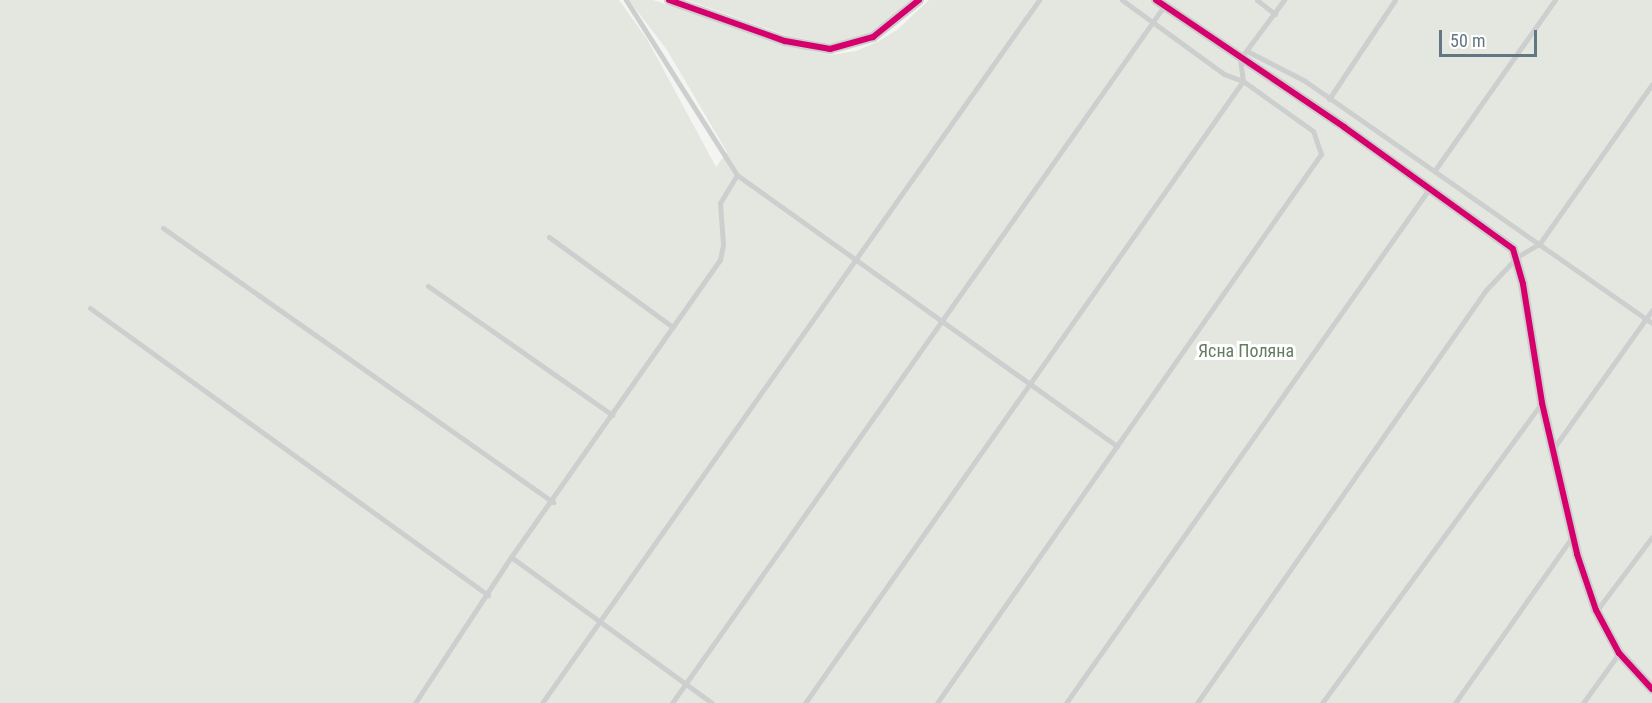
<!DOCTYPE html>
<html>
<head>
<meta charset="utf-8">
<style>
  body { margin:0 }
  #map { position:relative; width:1652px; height:703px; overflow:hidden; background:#f4f4f2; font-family:"Roboto Condensed",sans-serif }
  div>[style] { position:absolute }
  .green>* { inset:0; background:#e4e7e0 }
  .lane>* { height:5px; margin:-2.5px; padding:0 2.5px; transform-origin:2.5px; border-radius:2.5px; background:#cdcfcf }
  .street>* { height:10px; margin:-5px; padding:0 5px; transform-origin:5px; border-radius:5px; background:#cdcfcf }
  .cycleway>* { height:6px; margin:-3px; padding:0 3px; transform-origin:3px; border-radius:3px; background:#d6006c }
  span { translate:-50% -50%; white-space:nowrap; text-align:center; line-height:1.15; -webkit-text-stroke:6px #fff; paint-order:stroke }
  .park-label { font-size:18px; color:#677b62 }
  .scale { position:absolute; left:1439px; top:30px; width:98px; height:27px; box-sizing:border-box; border:3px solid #627684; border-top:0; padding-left:8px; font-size:18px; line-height:21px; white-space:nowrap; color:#627684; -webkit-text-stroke:4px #fff; paint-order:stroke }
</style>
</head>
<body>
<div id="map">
  <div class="green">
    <div style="clip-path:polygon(0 0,619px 0,647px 39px,716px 167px,727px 152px,667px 50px,629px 0,653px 0,784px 44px,830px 55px,856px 51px,877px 42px,897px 30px,929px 0,1652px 0,1652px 703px,0 703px)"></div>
    <div style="clip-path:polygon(687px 0,911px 0,872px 32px,830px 44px,788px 36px)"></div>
  </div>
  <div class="lane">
    <div style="left:626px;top:0;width:207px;rotate:57.6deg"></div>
    <div style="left:1257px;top:0;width:23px;rotate:38deg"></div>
    <div style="left:1247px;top:51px;width:65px;rotate:27.3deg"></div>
    <div style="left:1305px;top:81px;width:423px;rotate:34.9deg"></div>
    <div style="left:1329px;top:99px;width:119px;rotate:-56.3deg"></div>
    <div style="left:1435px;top:170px;width:208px;rotate:-54.8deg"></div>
    <div style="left:163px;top:228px;width:477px;rotate:35.1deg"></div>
    <div style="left:549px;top:237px;width:153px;rotate:36deg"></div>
    <div style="left:428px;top:286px;width:225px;rotate:35deg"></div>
    <div style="left:90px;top:308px;width:491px;rotate:35.8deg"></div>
    <div style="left:1553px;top:449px;width:171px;rotate:-54.5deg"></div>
    <div style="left:511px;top:557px;width:248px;rotate:36deg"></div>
    <div style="left:1597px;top:610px;width:91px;rotate:-53deg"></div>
    <div style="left:415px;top:703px;width:175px;rotate:-56.7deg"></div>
    <div style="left:511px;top:557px;width:363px;rotate:-54.9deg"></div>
    <div style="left:720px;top:260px;width:16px;rotate:-79deg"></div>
    <div style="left:723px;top:244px;width:41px;rotate:-94.2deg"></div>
    <div style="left:720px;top:203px;width:33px;rotate:-59deg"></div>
    <div style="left:737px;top:175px;width:467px;rotate:35.5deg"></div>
    <div style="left:542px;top:703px;width:861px;rotate:-54.74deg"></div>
    <div style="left:672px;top:703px;width:853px;rotate:-54.78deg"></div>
    <div style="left:805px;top:703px;width:761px;rotate:-54.85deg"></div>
    <div style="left:1243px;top:81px;width:22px;rotate:-98deg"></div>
    <div style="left:1240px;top:59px;width:74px;rotate:-53.3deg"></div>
    <div style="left:937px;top:703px;width:670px;rotate:-55.03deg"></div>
    <div style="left:1321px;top:154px;width:24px;rotate:-109deg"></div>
    <div style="left:1313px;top:131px;width:86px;rotate:-144.5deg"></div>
    <div style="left:1243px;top:81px;width:20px;rotate:-160deg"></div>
    <div style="left:1224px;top:74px;width:126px;rotate:-144deg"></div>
    <div style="left:1066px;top:703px;width:629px;rotate:-54.77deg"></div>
    <div style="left:1197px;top:703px;width:504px;rotate:-55.02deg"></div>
    <div style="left:1486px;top:290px;width:45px;rotate:-46.8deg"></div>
    <div style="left:1517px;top:257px;width:27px;rotate:-31deg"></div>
    <div style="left:1540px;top:243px;width:194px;rotate:-54.8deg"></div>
    <div style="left:1322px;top:703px;width:371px;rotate:-53.8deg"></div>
    <div style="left:1455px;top:703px;width:203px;rotate:-54.8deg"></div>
    <div style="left:1583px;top:703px;width:62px;rotate:-54.2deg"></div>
  </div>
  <div class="street">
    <div style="left:669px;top:0;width:123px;rotate:19.5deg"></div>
    <div style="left:785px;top:41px;width:46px;rotate:10.1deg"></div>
    <div style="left:830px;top:49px;width:45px;rotate:-15.6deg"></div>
    <div style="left:873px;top:37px;width:59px;rotate:-38.8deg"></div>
    <div style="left:1156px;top:0;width:227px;rotate:34deg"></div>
    <div style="left:1344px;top:127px;width:208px;rotate:35.8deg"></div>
    <div style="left:1513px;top:249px;width:36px;rotate:74deg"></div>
    <div style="left:1523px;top:284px;width:121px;rotate:80.9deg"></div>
    <div style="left:1542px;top:403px;width:155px;rotate:76.9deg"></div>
    <div style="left:1577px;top:554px;width:59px;rotate:71.3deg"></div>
    <div style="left:1596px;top:610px;width:49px;rotate:61.9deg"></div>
    <div style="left:1619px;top:653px;width:49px;rotate:47.5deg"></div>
  </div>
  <div class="cycleway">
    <div style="left:669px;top:0;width:123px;rotate:19.5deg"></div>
    <div style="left:785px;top:41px;width:46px;rotate:10.1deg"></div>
    <div style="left:830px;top:49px;width:45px;rotate:-15.6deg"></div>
    <div style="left:873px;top:37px;width:59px;rotate:-38.8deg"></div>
    <div style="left:1156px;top:0;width:227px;rotate:34deg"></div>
    <div style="left:1344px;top:127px;width:208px;rotate:35.8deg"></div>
    <div style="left:1513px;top:249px;width:36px;rotate:74deg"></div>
    <div style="left:1523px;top:284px;width:121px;rotate:80.9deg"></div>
    <div style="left:1542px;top:403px;width:155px;rotate:76.9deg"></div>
    <div style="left:1577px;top:554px;width:59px;rotate:71.3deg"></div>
    <div style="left:1596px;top:610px;width:49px;rotate:61.9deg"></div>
    <div style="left:1619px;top:653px;width:49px;rotate:47.5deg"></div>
  </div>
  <div class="park-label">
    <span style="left:1246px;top:351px">Ясна Поляна</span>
  </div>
  <div class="scale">50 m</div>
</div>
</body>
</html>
